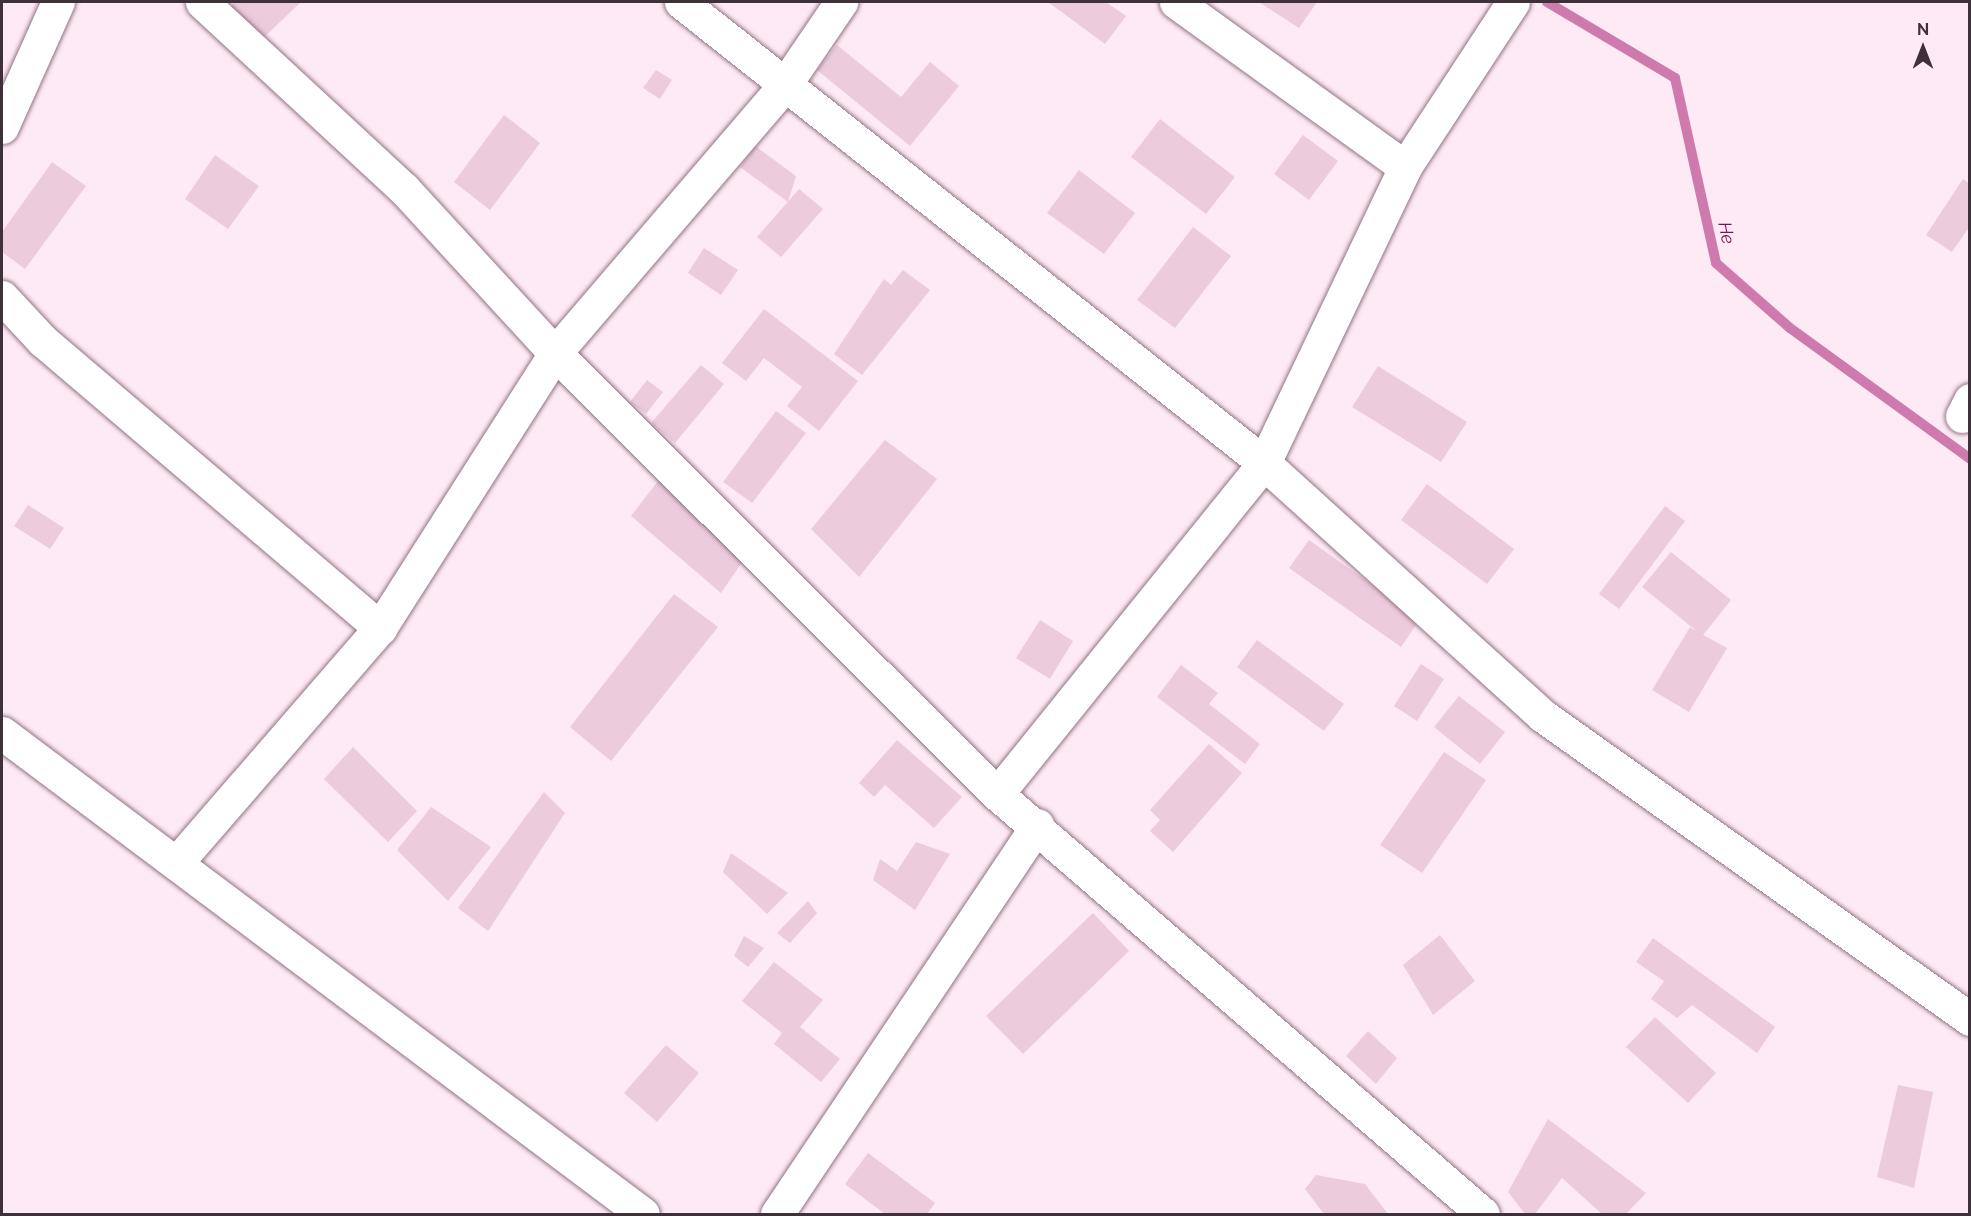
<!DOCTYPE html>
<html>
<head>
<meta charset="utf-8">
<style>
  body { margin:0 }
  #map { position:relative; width:1971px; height:1216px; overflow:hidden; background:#feeaf5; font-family:Raleway,sans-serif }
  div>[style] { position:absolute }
  .stream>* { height:10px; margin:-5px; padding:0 5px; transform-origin:5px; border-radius:5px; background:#cf7aad }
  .building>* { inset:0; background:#eccbdd }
  .roads { filter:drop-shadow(0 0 2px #917383) drop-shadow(0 0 2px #917383) }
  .minor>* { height:33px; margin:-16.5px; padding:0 16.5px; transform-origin:16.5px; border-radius:16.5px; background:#fff }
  span { translate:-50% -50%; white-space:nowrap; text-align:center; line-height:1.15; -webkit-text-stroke:5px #feeaf5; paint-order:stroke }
  .water-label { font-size:18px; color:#7a135b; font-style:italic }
  .frame { position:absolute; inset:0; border:3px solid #3e3139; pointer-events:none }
  .north { position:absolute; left:1893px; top:18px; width:60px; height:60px; -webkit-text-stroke:4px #feeaf5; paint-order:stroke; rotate:0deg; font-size:16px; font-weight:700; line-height:24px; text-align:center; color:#3e3139 }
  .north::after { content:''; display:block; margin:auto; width:21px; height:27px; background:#3e3139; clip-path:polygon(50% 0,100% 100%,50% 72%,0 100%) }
</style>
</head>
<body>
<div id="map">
  <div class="stream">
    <div style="left:1547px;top:2px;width:149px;rotate:30.7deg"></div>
    <div style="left:1675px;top:78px;width:189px;rotate:77.5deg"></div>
    <div style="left:1716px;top:263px;width:98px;rotate:41.3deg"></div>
    <div style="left:1790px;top:328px;width:223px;rotate:36deg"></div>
  </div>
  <div class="building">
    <div style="clip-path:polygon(235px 2px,301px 2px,259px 42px,227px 10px)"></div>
    <div style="clip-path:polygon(1048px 2px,1106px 2px,1126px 16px,1105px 44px)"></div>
    <div style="clip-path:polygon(1259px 2px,1317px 2px,1299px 28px)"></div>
    <div style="clip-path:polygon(837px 45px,901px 97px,930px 62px,959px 86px,910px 146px,817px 70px)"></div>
    <div style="clip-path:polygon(656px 70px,672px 80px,660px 99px,643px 88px)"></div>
    <div style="clip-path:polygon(504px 115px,540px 143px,490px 210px,454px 182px)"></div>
    <div style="clip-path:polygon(1160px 119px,1235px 177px,1206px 214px,1131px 157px)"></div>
    <div style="clip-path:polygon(1303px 135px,1338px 161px,1309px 200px,1274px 174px)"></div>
    <div style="clip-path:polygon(755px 146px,796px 176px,788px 202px,740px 167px)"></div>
    <div style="clip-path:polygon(215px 155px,259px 186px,228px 229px,185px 199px)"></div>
    <div style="clip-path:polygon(52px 162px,86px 186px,25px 269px,2px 252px,2px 232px)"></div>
    <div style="clip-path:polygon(1079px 170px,1135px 213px,1104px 254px,1047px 213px)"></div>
    <div style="clip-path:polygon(1963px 179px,1970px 184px,1970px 226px,1952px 252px,1926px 235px)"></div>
    <div style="clip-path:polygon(799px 189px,823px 209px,781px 257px,757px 237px)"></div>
    <div style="clip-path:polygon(1193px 227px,1231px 256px,1175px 328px,1137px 300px)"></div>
    <div style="clip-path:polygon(704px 248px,738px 270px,721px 295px,688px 273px)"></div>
    <div style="clip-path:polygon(903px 270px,930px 290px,862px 375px,834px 354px,884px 279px,891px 285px)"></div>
    <div style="clip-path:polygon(764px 309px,858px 381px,819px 431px,787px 406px,802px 387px,764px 358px,746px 381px,722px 363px)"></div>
    <div style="clip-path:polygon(701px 365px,724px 384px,675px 443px,651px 423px)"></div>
    <div style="clip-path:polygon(1378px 366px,1467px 422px,1441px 462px,1352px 407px)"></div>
    <div style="clip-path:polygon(647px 380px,663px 392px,646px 414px,630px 402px)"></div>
    <div style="clip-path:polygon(776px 411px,806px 433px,752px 503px,723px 482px)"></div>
    <div style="clip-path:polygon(885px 440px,937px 479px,859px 577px,811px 529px)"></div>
    <div style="clip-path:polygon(658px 481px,743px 561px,721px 593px,631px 516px)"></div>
    <div style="clip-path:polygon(1427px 484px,1514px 549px,1487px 584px,1401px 520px)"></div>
    <div style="clip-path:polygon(28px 505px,64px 528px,50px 549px,14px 526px)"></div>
    <div style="clip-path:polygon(1665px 506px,1685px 521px,1619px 609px,1599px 594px)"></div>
    <div style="clip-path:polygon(1309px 540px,1420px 619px,1401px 647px,1289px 568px)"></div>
    <div style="clip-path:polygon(1671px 552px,1731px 600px,1703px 635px,1727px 648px,1689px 712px,1652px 690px,1690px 627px,1698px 632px,1642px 587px)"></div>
    <div style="clip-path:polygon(674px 594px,718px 627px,611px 761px,570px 727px)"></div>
    <div style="clip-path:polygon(1040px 620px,1073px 641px,1050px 679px,1016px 658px)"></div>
    <div style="clip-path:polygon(1257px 640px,1344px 704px,1324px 731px,1237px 667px)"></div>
    <div style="clip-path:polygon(1421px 664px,1444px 679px,1417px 721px,1394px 706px)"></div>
    <div style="clip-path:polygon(1181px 665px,1218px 693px,1209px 704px,1260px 744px,1245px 764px,1157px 697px)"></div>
    <div style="clip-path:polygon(1459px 696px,1505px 732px,1480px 764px,1434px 727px)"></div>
    <div style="clip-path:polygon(897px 740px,962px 797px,934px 828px,885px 785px,874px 797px,859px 783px)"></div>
    <div style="clip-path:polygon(1209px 744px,1242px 773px,1173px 852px,1150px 831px,1160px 820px,1150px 810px)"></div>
    <div style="clip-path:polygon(353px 747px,417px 811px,388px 842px,324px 779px)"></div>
    <div style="clip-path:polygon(1444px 752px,1486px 780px,1422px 873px,1380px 845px)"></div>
    <div style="clip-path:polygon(544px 792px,565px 813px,488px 931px,458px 908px)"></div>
    <div style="clip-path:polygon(431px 807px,491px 847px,448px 901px,397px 850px)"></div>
    <div style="clip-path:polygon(916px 842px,950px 854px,915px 910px,873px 880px,880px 859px,897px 871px)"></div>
    <div style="clip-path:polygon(731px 853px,788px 893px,767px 914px,723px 872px)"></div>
    <div style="clip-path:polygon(808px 901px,817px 913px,790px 943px,777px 933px)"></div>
    <div style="clip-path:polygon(1093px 913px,1129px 951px,1023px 1054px,986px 1016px)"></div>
    <div style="clip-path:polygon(1440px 935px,1475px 981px,1433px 1015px,1403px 965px)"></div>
    <div style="clip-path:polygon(744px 936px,764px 948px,748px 967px,734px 956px)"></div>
    <div style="clip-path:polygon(1653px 938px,1775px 1027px,1757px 1053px,1692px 1005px,1677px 1018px,1651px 999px,1664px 981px,1636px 962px)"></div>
    <div style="clip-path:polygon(774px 962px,823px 1000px,800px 1027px,840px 1059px,821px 1082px,774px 1044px,782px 1033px,742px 1001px)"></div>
    <div style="clip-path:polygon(1655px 1017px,1716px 1073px,1688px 1103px,1626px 1047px)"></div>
    <div style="clip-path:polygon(1368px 1031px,1397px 1058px,1376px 1084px,1346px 1056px)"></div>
    <div style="clip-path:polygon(666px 1045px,699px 1073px,657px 1122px,624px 1093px)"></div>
    <div style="clip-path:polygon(1898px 1085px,1933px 1092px,1914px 1188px,1877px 1177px)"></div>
    <div style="clip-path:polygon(1548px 1119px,1646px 1193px,1626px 1214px,1602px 1214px,1562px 1178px,1535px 1214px,1525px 1214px,1508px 1192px)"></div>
    <div style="clip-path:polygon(868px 1153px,935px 1203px,927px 1214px,885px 1214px,845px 1184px)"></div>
    <div style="clip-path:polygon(1316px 1175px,1365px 1184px,1388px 1214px,1324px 1214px,1305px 1189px)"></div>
  </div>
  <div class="roads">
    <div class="minor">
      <div style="left:202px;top:2px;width:275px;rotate:42.8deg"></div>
      <div style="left:404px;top:189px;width:223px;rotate:47.4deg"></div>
      <div style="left:555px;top:353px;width:624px;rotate:44.94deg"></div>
      <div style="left:997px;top:794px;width:642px;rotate:40.83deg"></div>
      <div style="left:681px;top:2px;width:743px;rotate:38.33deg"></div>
      <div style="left:1264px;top:463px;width:377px;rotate:42.2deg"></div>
      <div style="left:1543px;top:716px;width:524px;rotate:35.36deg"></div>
      <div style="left:1176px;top:2px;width:282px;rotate:35.8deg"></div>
      <div style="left:2px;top:127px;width:137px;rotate:-65.9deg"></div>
      <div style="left:2px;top:297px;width:60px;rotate:47deg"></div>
      <div style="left:43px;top:341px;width:443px;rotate:40.4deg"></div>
      <div style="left:1962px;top:416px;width:18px;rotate:-63deg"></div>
      <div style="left:2px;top:733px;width:801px;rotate:36.88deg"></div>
      <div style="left:997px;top:794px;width:425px;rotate:-51.1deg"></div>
      <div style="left:1264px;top:463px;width:328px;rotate:-64.5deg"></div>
      <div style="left:1405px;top:167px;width:197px;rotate:-56.8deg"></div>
      <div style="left:178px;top:861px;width:308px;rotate:-49.1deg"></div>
      <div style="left:380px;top:628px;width:326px;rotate:-57.5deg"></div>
      <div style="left:555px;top:353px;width:352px;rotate:-49.4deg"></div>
      <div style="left:784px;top:86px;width:102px;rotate:-55.8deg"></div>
      <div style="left:777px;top:1214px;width:468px;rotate:-56.2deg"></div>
    </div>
  </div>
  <div class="water-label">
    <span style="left:1726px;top:233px;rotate:78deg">He</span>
  </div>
  <div class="frame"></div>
  <div class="north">N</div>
</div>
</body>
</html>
